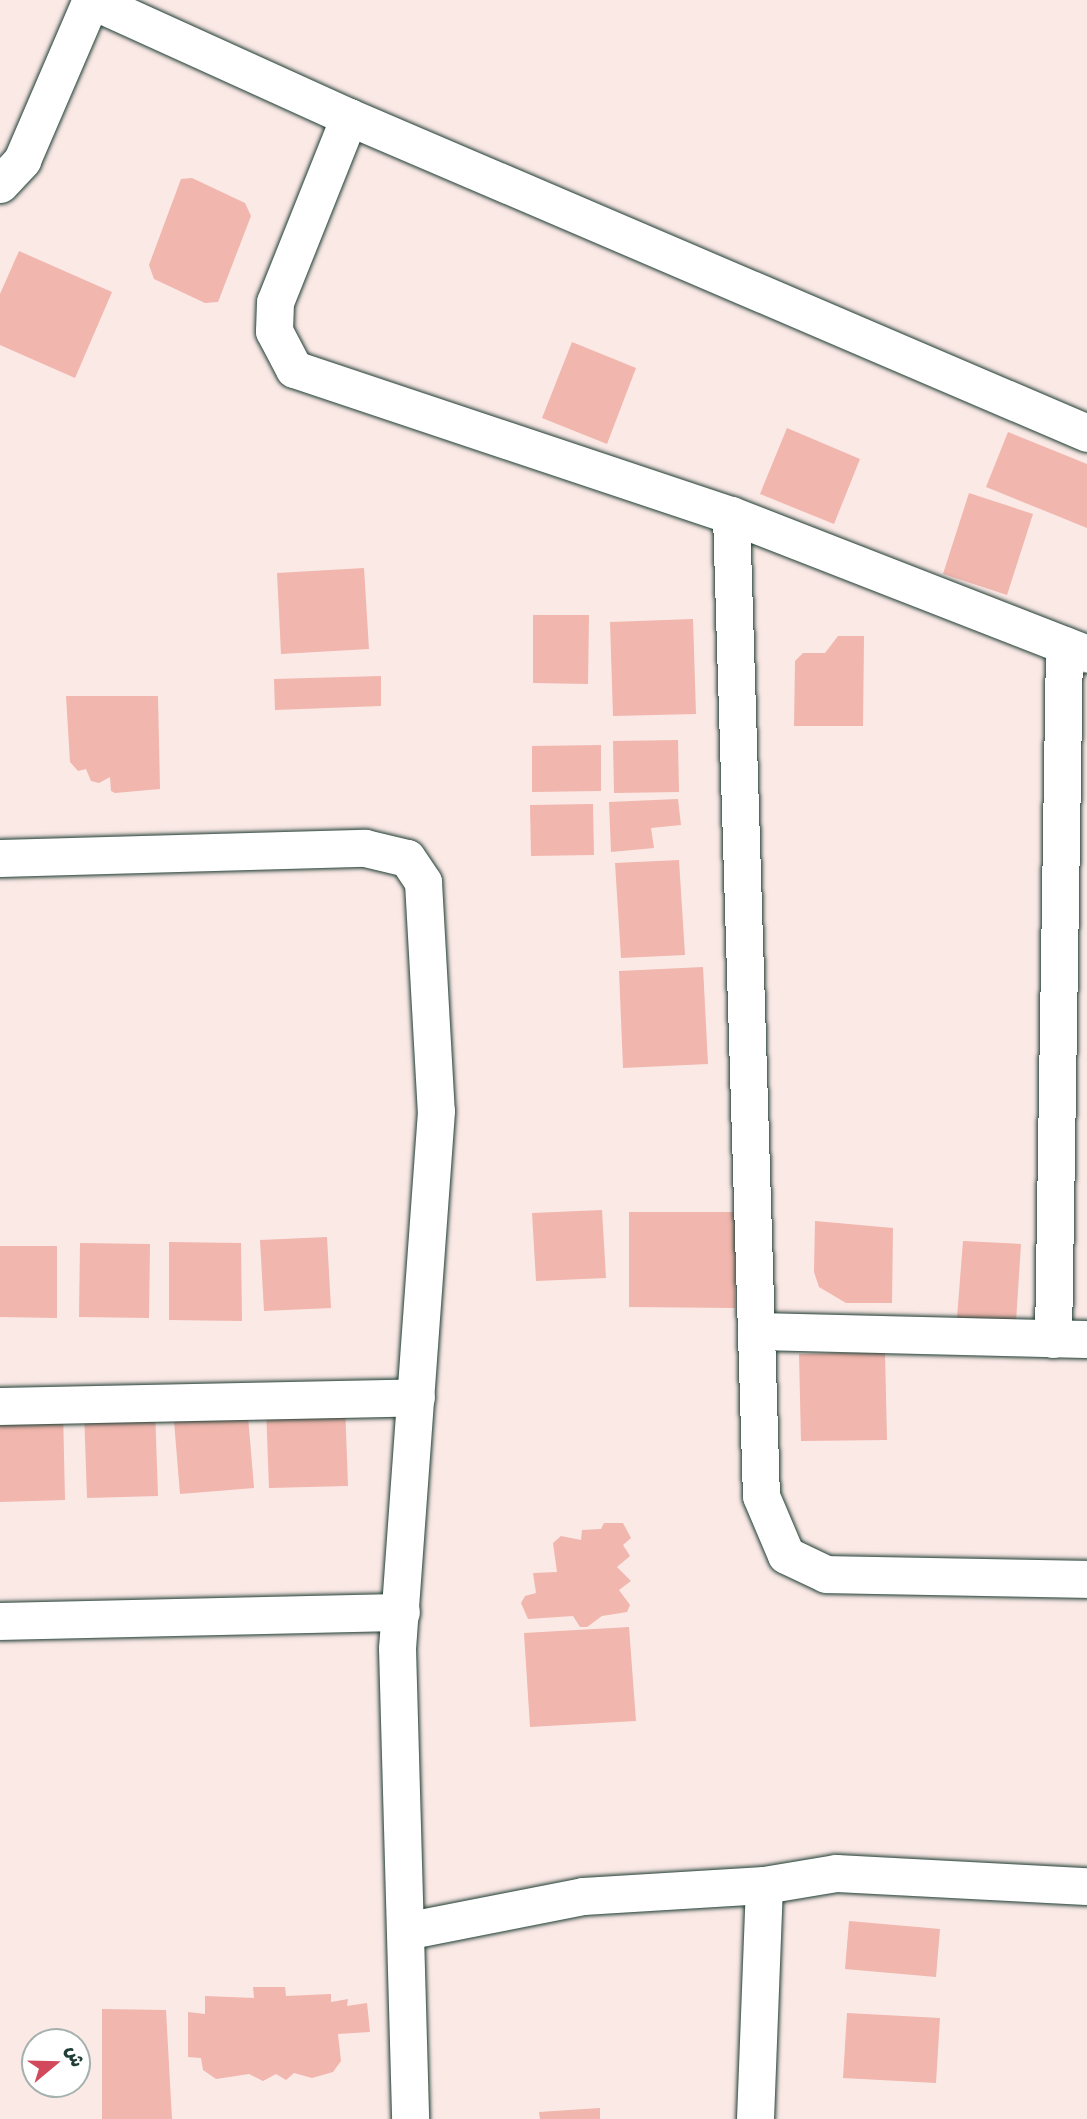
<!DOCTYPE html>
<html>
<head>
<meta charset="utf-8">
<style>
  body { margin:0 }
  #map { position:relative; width:1087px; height:2119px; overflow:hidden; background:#fbe9e6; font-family:Mynerve,"Playpen Sans Arabic",sans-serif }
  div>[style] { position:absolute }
  .building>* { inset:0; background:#f1b6ad }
  .roads { filter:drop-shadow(0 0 2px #1f3d34) drop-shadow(0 0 2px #1f3d34) }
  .minor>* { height:37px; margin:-18.5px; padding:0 18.5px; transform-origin:18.5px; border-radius:18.5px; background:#fff }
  span { translate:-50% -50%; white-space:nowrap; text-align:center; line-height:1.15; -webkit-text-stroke:5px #fff; paint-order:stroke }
  .north { position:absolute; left:21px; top:2028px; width:70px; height:70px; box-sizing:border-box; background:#fff; border:2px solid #a5b1ae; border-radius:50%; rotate:71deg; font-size:19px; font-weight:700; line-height:28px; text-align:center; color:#1f3d34 }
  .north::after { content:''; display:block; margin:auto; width:24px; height:32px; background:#d1495b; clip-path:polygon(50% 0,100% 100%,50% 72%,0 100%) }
</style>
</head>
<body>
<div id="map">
  <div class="building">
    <div style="clip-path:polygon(192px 178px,245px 203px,251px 216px,218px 302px,205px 303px,154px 279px,149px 265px,181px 179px)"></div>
    <div style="clip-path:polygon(19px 251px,112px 292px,75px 378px,0 345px,0 294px)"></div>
    <div style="clip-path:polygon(572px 342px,636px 368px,607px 444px,542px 418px)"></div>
    <div style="clip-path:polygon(787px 428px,860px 459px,834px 524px,760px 494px)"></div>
    <div style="clip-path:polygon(1008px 432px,1087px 464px,1087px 528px,986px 487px)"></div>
    <div style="clip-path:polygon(969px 493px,1033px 514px,1007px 595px,943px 574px)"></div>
    <div style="clip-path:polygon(364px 568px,369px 649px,281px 654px,277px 573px)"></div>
    <div style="clip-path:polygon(533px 615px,589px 615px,588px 684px,533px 683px)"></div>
    <div style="clip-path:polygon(693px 619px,696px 714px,613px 716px,610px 622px)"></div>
    <div style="clip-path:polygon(838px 636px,864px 636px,863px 726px,794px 726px,795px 661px,803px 653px,825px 653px)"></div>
    <div style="clip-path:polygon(381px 676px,381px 706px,275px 710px,274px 679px)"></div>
    <div style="clip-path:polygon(66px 696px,158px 696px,160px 789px,115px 793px,111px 791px,110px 777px,99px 783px,91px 781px,86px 769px,78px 771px,70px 762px)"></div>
    <div style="clip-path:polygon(678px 740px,679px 792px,614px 793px,613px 741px)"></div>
    <div style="clip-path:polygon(601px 745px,601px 791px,532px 792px,532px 746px)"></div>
    <div style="clip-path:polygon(678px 799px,681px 825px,651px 828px,654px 848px,611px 852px,609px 802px)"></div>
    <div style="clip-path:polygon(593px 804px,594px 855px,531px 856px,530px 805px)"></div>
    <div style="clip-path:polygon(679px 860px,685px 955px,621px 958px,615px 863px)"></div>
    <div style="clip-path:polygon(703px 967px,708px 1064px,623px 1068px,619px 971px)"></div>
    <div style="clip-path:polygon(602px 1210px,606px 1278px,536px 1281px,532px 1213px)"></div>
    <div style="clip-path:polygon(629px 1212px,735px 1212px,735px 1308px,629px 1307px)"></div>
    <div style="clip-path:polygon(815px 1221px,893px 1228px,892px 1303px,846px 1303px,819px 1287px,814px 1272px)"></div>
    <div style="clip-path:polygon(327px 1237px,331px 1308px,264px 1311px,260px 1240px)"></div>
    <div style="clip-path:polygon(963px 1241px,1021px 1244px,1016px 1322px,957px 1318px)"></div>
    <div style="clip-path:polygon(169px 1242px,241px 1243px,242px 1321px,169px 1320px)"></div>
    <div style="clip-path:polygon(80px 1243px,150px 1244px,149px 1318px,79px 1317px)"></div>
    <div style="clip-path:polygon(0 1246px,57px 1246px,57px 1318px,0 1317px)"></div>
    <div style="clip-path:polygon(885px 1352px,887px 1440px,801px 1441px,799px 1354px)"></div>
    <div style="clip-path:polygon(247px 1404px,254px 1488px,180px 1494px,173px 1409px)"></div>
    <div style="clip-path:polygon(345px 1404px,348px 1486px,269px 1488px,266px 1407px)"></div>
    <div style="clip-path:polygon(155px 1409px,158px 1496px,87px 1498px,84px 1411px)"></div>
    <div style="clip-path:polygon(63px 1410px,65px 1500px,0 1502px,0 1412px)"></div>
    <div style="clip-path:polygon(604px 1523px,623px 1523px,631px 1538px,623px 1545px,630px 1556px,617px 1567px,631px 1581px,619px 1590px,630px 1605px,627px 1612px,602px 1616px,587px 1627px,580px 1627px,573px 1616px,528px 1619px,521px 1603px,525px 1596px,536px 1593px,533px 1573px,557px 1572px,553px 1543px,561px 1536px,581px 1540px,582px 1530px,601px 1529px)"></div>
    <div style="clip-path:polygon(629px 1627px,636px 1721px,530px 1727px,524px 1633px)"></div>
    <div style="clip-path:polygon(849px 1921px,940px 1929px,936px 1977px,845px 1969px)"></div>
    <div style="clip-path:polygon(253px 1987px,285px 1987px,286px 1996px,331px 1994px,331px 2002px,348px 1999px,347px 2006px,367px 2003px,370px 2032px,338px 2034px,341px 2061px,333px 2072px,312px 2078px,294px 2073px,286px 2080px,276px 2074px,263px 2081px,249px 2074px,216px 2079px,203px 2070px,201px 2058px,188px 2057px,188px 2012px,205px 2014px,205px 1996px,254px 1998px)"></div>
    <div style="clip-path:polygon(102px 2009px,166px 2010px,172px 2119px,102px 2119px)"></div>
    <div style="clip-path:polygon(847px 2013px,940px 2018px,936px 2083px,843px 2078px)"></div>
    <div style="clip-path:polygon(600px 2108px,600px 2119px,540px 2119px,539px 2112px)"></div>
  </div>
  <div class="roads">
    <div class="minor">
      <div style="left:91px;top:0;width:283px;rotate:24.4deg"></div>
      <div style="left:349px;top:117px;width:803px;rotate:23.18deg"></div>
      <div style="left:349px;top:117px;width:199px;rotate:111.8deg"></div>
      <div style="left:275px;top:302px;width:29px;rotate:92deg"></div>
      <div style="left:274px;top:331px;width:43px;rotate:62.2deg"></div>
      <div style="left:294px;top:369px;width:461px;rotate:18.5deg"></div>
      <div style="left:731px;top:515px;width:382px;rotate:21.3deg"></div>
      <div style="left:0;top:184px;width:33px;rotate:-47deg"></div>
      <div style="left:22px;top:160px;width:174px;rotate:-66.7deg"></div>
      <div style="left:731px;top:515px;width:981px;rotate:88.25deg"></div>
      <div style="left:761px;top:1496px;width:64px;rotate:67deg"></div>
      <div style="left:786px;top:1555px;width:44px;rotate:25.4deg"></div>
      <div style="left:826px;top:1574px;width:261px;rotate:1.1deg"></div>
      <div style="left:0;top:858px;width:365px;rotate:-1.6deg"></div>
      <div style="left:365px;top:848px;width:43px;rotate:13.4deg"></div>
      <div style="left:407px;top:858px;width:29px;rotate:56deg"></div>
      <div style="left:423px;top:882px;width:229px;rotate:86.8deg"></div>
      <div style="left:436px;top:1111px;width:538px;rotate:94.15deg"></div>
      <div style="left:397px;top:1648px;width:471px;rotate:88.4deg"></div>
      <div style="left:756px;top:1331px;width:331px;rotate:1.4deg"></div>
      <div style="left:1053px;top:1339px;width:694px;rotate:-89.09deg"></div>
      <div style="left:0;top:1406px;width:416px;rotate:-1.2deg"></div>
      <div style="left:0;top:1621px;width:401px;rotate:-1.3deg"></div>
      <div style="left:405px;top:1931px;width:181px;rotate:-11.1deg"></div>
      <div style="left:583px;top:1896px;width:181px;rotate:-3.5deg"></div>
      <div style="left:764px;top:1885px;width:73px;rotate:-9.5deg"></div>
      <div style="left:836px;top:1873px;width:251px;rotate:3deg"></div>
      <div style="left:755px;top:2119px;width:234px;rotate:-87.8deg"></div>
    </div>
  </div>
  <div class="north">ش</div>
</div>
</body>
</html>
